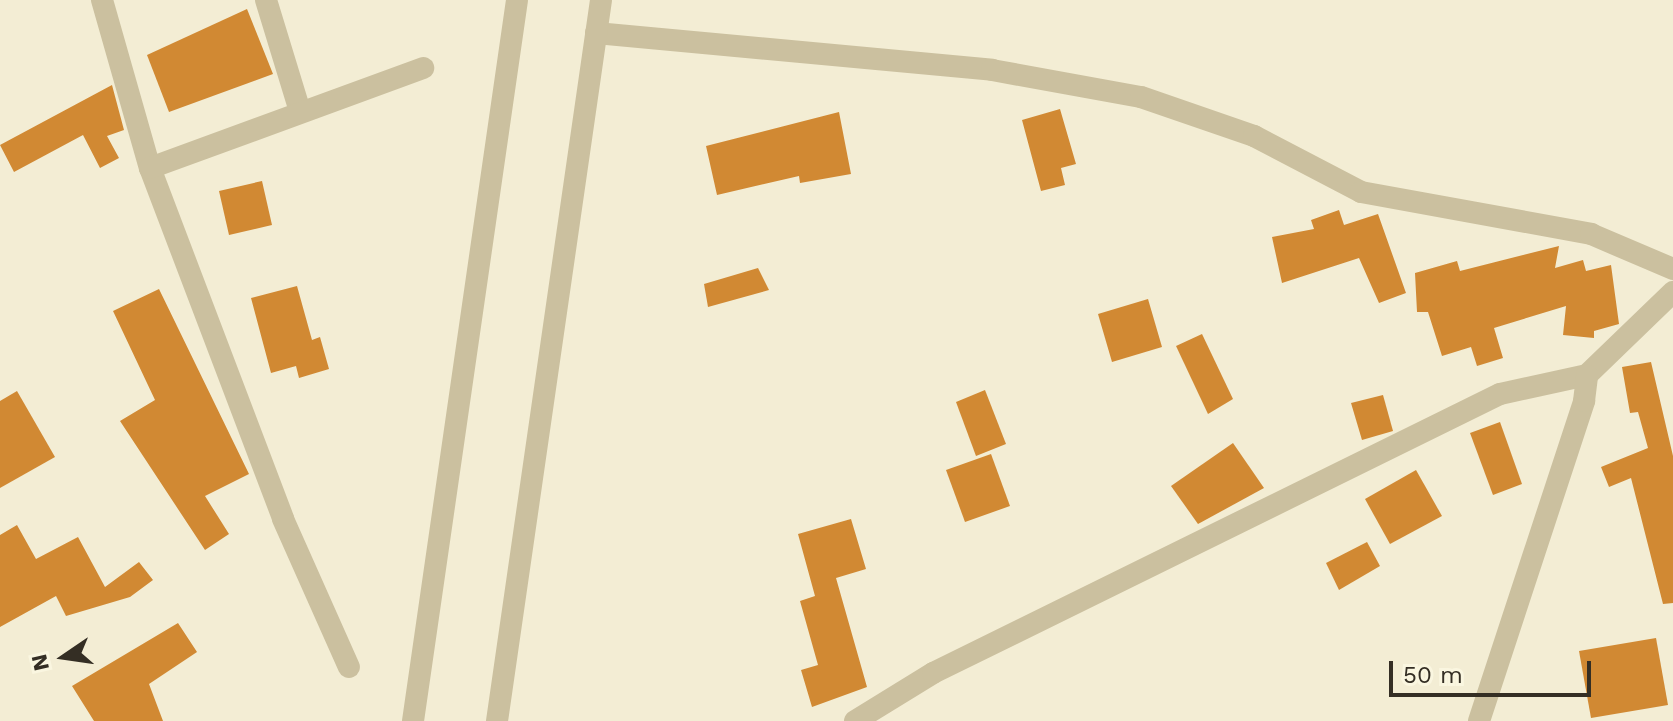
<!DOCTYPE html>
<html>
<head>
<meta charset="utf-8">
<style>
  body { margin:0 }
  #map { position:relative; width:1673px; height:721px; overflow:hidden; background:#f3edd4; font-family:"Work Sans",sans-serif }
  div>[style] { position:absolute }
  .building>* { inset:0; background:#d18933 }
  .minor>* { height:22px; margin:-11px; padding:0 11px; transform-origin:11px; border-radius:11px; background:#cbc09f }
  .tertiary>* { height:22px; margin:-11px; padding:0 11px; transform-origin:11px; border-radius:11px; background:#cbc09f }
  span { translate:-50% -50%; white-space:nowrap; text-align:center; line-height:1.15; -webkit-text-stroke:7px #faf6e0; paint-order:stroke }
  .north { position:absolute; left:24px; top:617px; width:80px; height:80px; -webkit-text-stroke:6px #faf6e0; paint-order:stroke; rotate:257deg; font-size:22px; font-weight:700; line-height:32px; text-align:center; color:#342e24 }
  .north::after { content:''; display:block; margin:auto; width:28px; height:36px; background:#342e24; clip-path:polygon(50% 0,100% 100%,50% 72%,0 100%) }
  .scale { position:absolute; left:1389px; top:661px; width:202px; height:36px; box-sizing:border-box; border:4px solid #342e24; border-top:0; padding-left:10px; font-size:24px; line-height:28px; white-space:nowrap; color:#342e24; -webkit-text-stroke:6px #faf6e0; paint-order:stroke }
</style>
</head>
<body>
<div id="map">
  <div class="building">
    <div style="clip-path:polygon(247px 9px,273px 74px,169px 112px,147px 55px)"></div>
    <div style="clip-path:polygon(112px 85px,124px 130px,107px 136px,119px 158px,100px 168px,83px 135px,14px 172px,0 145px)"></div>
    <div style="clip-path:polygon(1060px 109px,1076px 164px,1061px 168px,1065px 185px,1041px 191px,1022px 120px)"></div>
    <div style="clip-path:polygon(839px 112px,851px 174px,800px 183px,799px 176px,717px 195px,706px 146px)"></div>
    <div style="clip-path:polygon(262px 181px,272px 225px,229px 235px,219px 191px)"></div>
    <div style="clip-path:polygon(1339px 210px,1344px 225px,1378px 214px,1406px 293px,1379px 303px,1359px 258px,1282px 283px,1272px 237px,1314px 229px,1311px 220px)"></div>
    <div style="clip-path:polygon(1559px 246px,1555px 268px,1583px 260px,1586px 271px,1611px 265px,1619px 324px,1594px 331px,1594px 338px,1563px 335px,1566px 306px,1494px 328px,1503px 358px,1477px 366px,1471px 347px,1442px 356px,1428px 312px,1417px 312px,1415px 273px,1457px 261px,1460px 271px)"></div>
    <div style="clip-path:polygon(758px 268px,769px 290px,708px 307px,704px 284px)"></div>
    <div style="clip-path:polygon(297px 286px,312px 340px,320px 337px,329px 369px,299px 378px,296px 366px,271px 373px,251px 298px)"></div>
    <div style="clip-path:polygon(159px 289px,249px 474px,205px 496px,229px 534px,205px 550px,120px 421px,155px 400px,113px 311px)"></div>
    <div style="clip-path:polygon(1148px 299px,1162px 347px,1112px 362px,1098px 314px)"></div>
    <div style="clip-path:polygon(1202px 334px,1233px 399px,1208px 414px,1176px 346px)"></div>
    <div style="clip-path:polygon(1651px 362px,1673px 456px,1673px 603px,1663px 604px,1631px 478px,1609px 487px,1601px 467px,1648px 448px,1638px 412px,1630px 413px,1622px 367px)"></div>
    <div style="clip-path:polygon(985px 390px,1006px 444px,976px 456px,956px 402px)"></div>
    <div style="clip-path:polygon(17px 391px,55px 457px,0 488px,0 401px)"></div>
    <div style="clip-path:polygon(1383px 395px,1393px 431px,1362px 440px,1351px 403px)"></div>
    <div style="clip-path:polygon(1500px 422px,1522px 484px,1493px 495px,1470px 433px)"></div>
    <div style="clip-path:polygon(1233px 443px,1264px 488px,1198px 524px,1171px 486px)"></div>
    <div style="clip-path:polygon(991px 454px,1010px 506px,965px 522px,946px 470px)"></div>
    <div style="clip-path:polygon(1416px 470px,1442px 516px,1390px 544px,1365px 499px)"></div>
    <div style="clip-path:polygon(851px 519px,866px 569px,836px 578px,867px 687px,812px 707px,801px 670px,818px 665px,800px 601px,815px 596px,798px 534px)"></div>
    <div style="clip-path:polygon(17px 525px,36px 559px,78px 537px,105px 587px,139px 562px,153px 580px,130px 597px,66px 616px,56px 596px,0 627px,0 535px)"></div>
    <div style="clip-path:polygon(1367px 542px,1380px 566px,1339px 590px,1326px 563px)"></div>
    <div style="clip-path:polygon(178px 623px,197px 652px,149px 684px,163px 721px,94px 721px,72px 686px)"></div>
    <div style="clip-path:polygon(1656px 638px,1668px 705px,1591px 718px,1579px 651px)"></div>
  </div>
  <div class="minor">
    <div style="left:102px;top:0;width:175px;rotate:74.1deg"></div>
    <div style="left:150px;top:168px;width:375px;rotate:69.2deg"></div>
    <div style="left:283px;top:519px;width:162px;rotate:66deg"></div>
    <div style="left:266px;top:0;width:116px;rotate:73deg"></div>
    <div style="left:596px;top:33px;width:398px;rotate:5.3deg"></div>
    <div style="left:992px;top:70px;width:151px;rotate:10.3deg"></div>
    <div style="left:1141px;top:97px;width:120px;rotate:19deg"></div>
    <div style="left:1254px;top:136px;width:121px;rotate:27.6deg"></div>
    <div style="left:1361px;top:192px;width:234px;rotate:10.3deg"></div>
    <div style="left:1591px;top:234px;width:89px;rotate:23.1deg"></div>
    <div style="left:150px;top:168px;width:291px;rotate:-20.1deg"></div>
    <div style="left:855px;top:721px;width:92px;rotate:-31.6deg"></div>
    <div style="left:933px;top:673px;width:632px;rotate:-26.2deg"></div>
    <div style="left:1500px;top:394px;width:89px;rotate:-12.3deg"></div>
    <div style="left:1587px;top:375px;width:120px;rotate:-44deg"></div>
    <div style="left:1479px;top:721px;width:337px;rotate:-71.8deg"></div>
    <div style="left:1584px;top:401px;width:26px;rotate:-83deg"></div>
  </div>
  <div class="tertiary">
    <div style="left:413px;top:721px;width:728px;rotate:-81.79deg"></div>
    <div style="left:497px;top:721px;width:728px;rotate:-81.79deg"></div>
  </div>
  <div class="north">N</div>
  <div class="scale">50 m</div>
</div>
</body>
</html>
